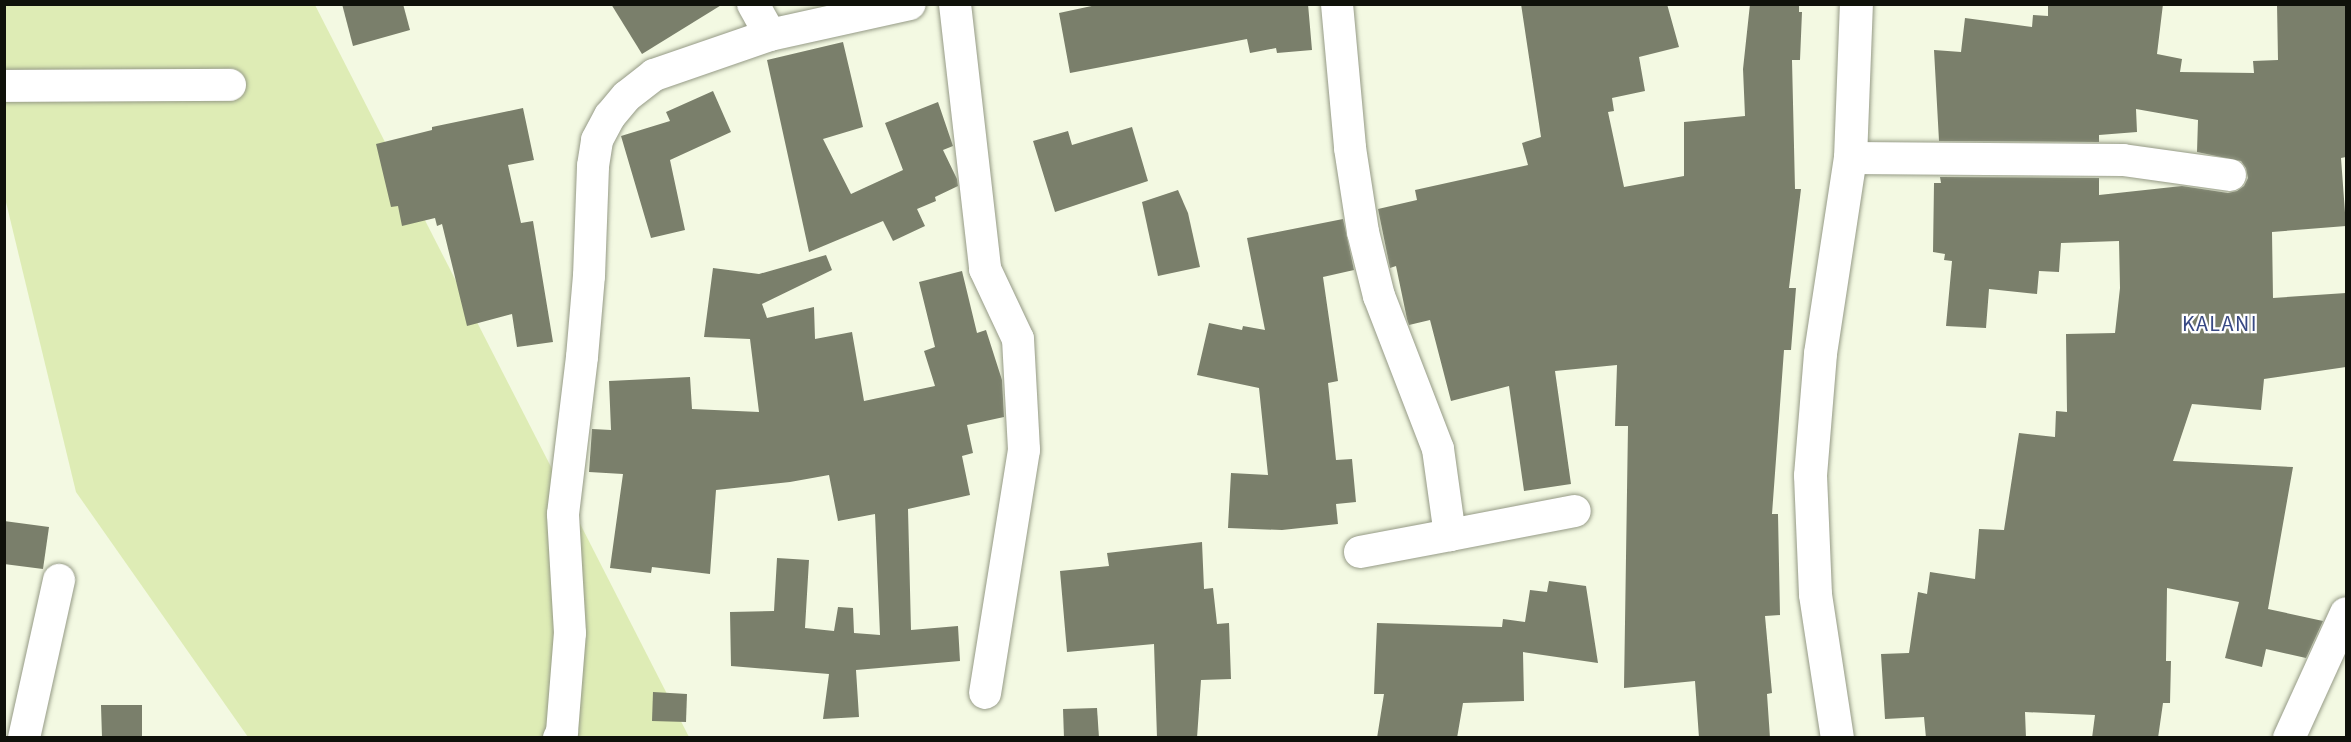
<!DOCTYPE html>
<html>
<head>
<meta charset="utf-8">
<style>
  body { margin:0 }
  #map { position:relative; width:2351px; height:742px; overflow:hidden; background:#f3f9e2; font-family:"Source Sans 3",sans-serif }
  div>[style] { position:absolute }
  .green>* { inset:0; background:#deecb5 }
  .building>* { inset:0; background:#7a7f6b }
  .roads { filter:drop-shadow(0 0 2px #959a86) drop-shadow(0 0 2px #959a86) }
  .minor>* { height:32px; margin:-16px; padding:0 16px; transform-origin:16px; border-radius:16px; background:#fff }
  .tertiary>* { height:33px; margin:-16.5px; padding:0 16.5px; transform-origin:16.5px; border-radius:16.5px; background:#fff }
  span { translate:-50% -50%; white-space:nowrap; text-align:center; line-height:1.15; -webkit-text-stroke:4.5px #fff; paint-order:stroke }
  .quarter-label { font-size:22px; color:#384984; letter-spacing:1.5px }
  .frame { position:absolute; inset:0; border:6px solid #0f110a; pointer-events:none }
</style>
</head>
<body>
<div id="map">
  <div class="green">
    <div style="clip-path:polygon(4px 5px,315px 5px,689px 737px,248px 737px,76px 492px,5px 198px)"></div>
  </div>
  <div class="building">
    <div style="clip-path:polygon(342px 4px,403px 4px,410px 30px,353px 46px)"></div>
    <div style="clip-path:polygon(611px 4px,723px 4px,642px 54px)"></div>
    <div style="clip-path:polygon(1101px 4px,1308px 4px,1312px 50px,1277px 53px,1276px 48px,1250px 53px,1247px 39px,1070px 73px,1059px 13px)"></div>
    <div style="clip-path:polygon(1521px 4px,1667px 4px,1679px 47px,1639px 57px,1645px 91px,1612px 98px,1614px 111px,1608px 112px,1624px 187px,1684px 176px,1684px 122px,1745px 116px,1743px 69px,1750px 4px,1799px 4px,1799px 12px,1802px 12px,1800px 60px,1792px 60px,1795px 189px,1801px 189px,1789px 288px,1796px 288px,1791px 350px,1784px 350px,1772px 514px,1778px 514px,1780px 615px,1765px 616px,1772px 693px,1767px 694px,1770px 738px,1699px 738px,1695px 681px,1624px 688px,1628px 426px,1615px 426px,1617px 365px,1555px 371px,1571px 484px,1524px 491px,1509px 386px,1451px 401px,1430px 320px,1409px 325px,1407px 319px,1396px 266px,1390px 268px,1378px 209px,1417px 200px,1415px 190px,1528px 165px,1522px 143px,1541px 137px)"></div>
    <div style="clip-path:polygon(2048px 4px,2163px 4px,2157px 54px,2182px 59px,2180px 72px,2254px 73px,2253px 61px,2278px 60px,2277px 4px,2346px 4px,2346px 157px,2341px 158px,2346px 226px,2272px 232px,2273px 298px,2346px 293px,2346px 367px,2264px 379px,2261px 410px,2192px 404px,2173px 461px,2293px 467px,2268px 609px,2323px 621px,2306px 658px,2266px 649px,2262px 667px,2225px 658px,2239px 602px,2167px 588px,2166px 661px,2171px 661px,2170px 703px,2163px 703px,2158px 738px,2092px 738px,2095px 715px,2025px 712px,2026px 738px,1926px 738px,1924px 717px,1885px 719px,1881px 654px,1909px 653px,1918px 592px,1927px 594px,1930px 572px,1975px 579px,1979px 529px,2004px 530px,2019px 433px,2055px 437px,2056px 411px,2067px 412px,2066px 334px,2115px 333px,2120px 288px,2119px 241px,2061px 243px,2059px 272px,2039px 271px,2037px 294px,1989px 289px,1986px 328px,1946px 326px,1952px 261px,1944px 260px,1945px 254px,1933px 252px,1934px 183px,1941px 183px,1940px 177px,2099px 178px,2099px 195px,2182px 186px,2228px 193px,2237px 191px,2244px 186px,2248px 178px,2246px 168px,2241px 161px,2197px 152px,2198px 120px,2136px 109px,2137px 132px,2099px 135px,2099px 142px,1939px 141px,1934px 50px,1961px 52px,1965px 18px,2032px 27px,2033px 15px,2048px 16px)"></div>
    <div style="clip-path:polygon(843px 42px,863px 127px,823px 139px,851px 194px,903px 170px,885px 123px,938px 102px,953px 146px,943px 150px,957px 179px,958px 186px,935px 197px,936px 201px,917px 209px,925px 226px,893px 241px,883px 221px,809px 252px,767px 60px)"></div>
    <div style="clip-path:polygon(713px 91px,731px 132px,670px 160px,685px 230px,651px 238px,621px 136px,670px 121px,666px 112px)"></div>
    <div style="clip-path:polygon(523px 108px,534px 160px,508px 165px,521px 223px,533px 221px,553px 342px,517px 347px,512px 314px,467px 326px,442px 224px,437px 226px,435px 218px,402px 226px,398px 206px,391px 207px,376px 144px,432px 130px,432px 127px)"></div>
    <div style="clip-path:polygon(1132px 127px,1148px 181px,1055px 212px,1033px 141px,1068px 131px,1072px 145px)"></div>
    <div style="clip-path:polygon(1178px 190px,1188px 213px,1200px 267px,1158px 276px,1142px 202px)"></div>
    <div style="clip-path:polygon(1343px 219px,1354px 270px,1323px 277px,1338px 381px,1328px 383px,1336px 460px,1352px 459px,1356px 502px,1336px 504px,1338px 524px,1282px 530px,1228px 528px,1231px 473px,1268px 475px,1259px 388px,1197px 375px,1209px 323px,1242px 330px,1243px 326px,1265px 330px,1247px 238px)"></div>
    <div style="clip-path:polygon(826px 255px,832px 270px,762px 304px,767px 318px,814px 307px,815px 339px,852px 332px,864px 401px,935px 386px,924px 351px,935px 347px,919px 282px,962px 271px,977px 333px,986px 330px,1002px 380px,1004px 417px,967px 425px,973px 453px,962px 456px,970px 495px,908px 509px,911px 630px,958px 626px,960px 661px,856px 670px,859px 717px,823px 719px,829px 674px,731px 666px,730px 612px,774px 611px,777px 558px,809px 560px,805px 628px,834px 631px,838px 607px,853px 608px,854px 633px,880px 635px,875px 514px,838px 521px,829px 475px,790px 482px,716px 490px,710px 574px,652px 567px,651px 573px,610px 568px,623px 474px,589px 472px,592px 429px,611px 430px,609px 381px,690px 377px,692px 409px,759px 412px,750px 339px,704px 337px,713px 268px,759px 274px)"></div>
    <div style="clip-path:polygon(4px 521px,49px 527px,43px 569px,4px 564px)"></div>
    <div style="clip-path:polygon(1202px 542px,1204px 589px,1213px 588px,1217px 624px,1229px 623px,1231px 679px,1201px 680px,1197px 738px,1157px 738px,1154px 644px,1067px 652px,1060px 571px,1109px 566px,1107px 553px)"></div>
    <div style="clip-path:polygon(1549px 581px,1586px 586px,1598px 663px,1523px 652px,1524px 701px,1463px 703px,1457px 738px,1377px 738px,1384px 694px,1374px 694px,1377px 623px,1502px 627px,1503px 619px,1525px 622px,1530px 590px,1547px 592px)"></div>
    <div style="clip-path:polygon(653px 692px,687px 694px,686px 722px,652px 721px)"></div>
    <div style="clip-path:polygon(101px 705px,142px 705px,142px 738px,102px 738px)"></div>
    <div style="clip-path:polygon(1097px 708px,1099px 738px,1064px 738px,1063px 709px)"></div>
  </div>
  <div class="roads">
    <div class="minor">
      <div style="left:753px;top:4px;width:35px;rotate:61deg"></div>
      <div style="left:955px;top:4px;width:267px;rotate:83.5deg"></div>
      <div style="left:985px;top:269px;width:77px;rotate:64.8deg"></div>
      <div style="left:1018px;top:339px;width:111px;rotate:86.9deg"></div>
      <div style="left:1024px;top:450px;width:246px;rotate:99.1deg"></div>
      <div style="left:1337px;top:4px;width:145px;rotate:84.8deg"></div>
      <div style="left:1350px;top:148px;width:85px;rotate:81.2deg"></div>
      <div style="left:1363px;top:232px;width:66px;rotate:76deg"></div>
      <div style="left:1379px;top:296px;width:164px;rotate:68.9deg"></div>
      <div style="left:1438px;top:449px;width:87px;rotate:82.1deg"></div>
      <div style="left:1450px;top:535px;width:127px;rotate:-10.9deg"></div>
      <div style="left:4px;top:86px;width:226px;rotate:-0.3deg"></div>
      <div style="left:1850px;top:158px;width:273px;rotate:0.4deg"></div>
      <div style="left:2123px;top:160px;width:108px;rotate:8deg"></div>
      <div style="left:1360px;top:552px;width:92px;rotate:-10.7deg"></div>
      <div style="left:24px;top:738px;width:162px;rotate:-77.5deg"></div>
      <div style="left:559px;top:738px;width:7px;rotate:-63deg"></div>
      <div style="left:562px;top:732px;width:99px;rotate:-85.4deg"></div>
      <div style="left:570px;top:633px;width:119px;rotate:-93.4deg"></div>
      <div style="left:563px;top:514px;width:158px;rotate:-83.1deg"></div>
      <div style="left:582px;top:357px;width:81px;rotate:-85.1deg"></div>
      <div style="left:589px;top:276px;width:110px;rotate:-87.9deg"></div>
      <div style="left:593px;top:166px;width:26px;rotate:-81deg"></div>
      <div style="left:597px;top:140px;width:27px;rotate:-62deg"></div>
      <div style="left:610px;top:116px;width:26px;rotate:-50deg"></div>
      <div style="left:627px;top:96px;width:34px;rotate:-38deg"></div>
      <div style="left:654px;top:75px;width:123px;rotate:-19deg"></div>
      <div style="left:770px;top:35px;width:143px;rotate:-12.5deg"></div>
      <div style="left:2289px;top:738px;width:137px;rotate:-65.5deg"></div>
    </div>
    <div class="tertiary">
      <div style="left:1837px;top:738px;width:146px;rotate:-98.7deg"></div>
      <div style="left:1815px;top:594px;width:119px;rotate:-92.4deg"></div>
      <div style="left:1810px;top:475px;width:122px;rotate:-85.3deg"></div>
      <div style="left:1820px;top:353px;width:197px;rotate:-81.3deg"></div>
      <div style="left:1850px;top:158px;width:154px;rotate:-87.8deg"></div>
    </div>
  </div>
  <div class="quarter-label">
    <span style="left:2220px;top:325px">KALANI</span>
  </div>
  <div class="frame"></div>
</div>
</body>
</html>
